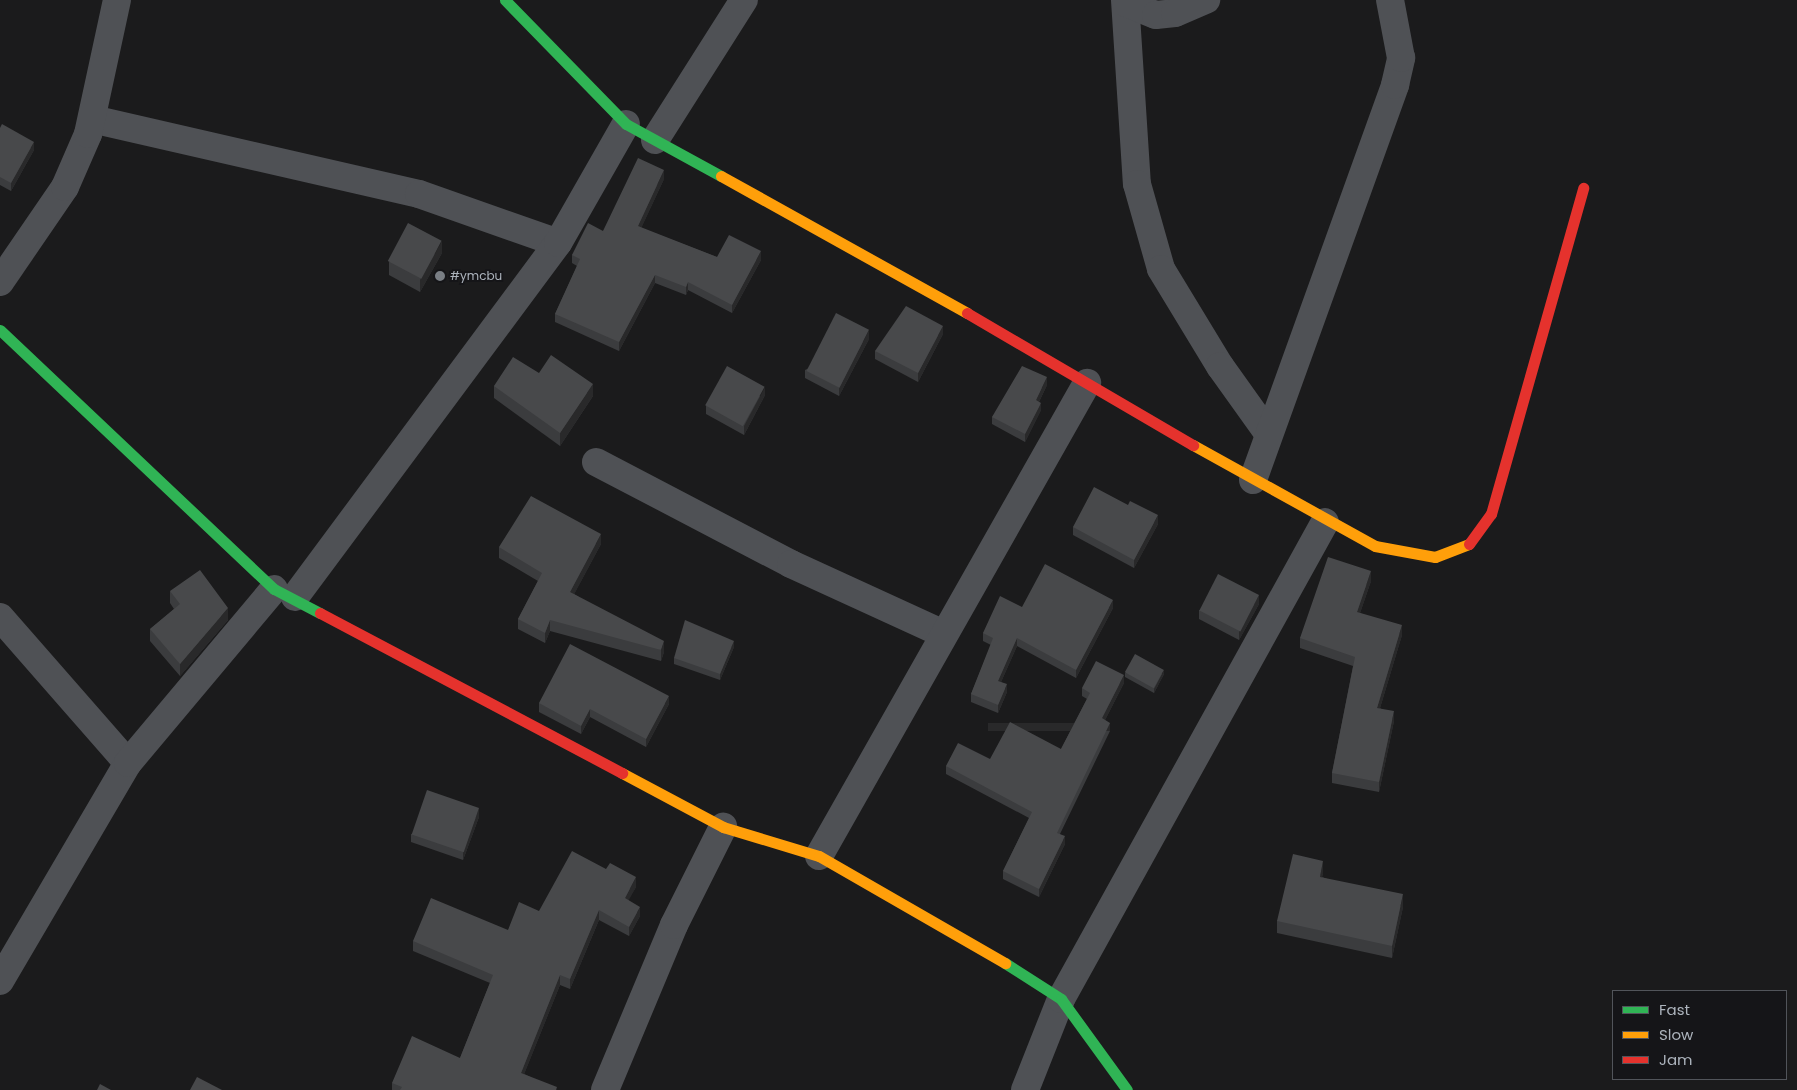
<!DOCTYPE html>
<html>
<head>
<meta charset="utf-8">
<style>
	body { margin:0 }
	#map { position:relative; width:1797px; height:1090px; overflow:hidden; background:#1b1b1c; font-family:Poppins,sans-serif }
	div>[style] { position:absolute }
	.street>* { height:28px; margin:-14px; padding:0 14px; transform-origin:14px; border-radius:14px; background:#4f5155 }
	.fast>* { height:11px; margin:-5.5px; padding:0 5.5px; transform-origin:5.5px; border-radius:5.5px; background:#30b455 }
	.slow>* { height:11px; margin:-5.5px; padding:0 5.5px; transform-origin:5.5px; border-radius:5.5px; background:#ff9f0a }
	.jam>* { height:11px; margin:-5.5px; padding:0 5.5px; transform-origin:5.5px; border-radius:5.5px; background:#e5322d }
	.wall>* { inset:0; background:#3b3c3e }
	.shaded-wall>* { inset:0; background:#29292a; transform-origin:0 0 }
	.building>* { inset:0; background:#48494b; transform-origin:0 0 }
	.dots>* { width:14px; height:14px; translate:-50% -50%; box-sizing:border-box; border:2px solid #151518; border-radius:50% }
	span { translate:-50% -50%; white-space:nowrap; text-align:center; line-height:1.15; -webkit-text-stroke:4px #151518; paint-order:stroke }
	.poi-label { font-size:12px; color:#acb3bc }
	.left { translate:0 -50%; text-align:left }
	.legend { position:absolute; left:1612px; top:990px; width:175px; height:90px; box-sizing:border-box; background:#151518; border:1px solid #51545a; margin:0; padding:6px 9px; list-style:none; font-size:15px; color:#acb3bc }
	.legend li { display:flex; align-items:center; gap:10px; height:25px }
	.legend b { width:25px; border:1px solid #51545a }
</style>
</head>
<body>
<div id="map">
	<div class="street">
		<i style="left:1125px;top:0;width:184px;rotate:86.3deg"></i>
		<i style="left:1137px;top:184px;width:88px;rotate:74.2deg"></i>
		<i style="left:1161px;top:269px;width:114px;rotate:58.7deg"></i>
		<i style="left:1220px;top:366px;width:81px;rotate:54.5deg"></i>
		<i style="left:1126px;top:3px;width:32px;rotate:22deg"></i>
		<i style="left:1156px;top:15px;width:19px;rotate:-6deg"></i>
		<i style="left:1175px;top:13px;width:34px;rotate:-23deg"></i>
		<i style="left:92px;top:119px;width:335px;rotate:12.9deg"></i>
		<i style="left:419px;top:194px;width:147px;rotate:19.4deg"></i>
		<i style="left:655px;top:140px;width:166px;rotate:-57.6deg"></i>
		<i style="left:0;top:282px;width:115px;rotate:-55.6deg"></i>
		<i style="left:65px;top:187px;width:58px;rotate:-66.5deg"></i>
		<i style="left:88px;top:134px;width:137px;rotate:-77.8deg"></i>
		<i style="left:596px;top:462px;width:220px;rotate:27.6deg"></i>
		<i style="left:791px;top:564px;width:168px;rotate:24.6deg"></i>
		<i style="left:1253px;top:480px;width:420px;rotate:-70.2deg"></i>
		<i style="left:1395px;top:85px;width:28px;rotate:-77deg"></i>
		<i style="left:1401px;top:58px;width:59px;rotate:-100.7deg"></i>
		<i style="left:295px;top:597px;width:441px;rotate:-53.4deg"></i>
		<i style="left:558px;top:243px;width:137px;rotate:-60.3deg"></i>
		<i style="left:0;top:617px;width:194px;rotate:48.8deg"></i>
		<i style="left:819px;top:856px;width:544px;rotate:-60.46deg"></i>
		<i style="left:0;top:981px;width:253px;rotate:-59.6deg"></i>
		<i style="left:128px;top:763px;width:227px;rotate:-50deg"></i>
		<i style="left:605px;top:1090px;width:179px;rotate:-67.3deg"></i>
		<i style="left:674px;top:925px;width:110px;rotate:-63.4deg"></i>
		<i style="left:1025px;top:1090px;width:98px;rotate:-68.4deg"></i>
		<i style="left:1061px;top:999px;width:545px;rotate:-61.04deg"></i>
	</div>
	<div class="fast">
		<i style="left:505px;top:0;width:173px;rotate:45.7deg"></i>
		<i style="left:626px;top:124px;width:108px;rotate:28.7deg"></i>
		<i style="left:0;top:330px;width:377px;rotate:43.4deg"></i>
		<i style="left:274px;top:589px;width:52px;rotate:27.6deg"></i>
		<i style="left:1005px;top:963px;width:67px;rotate:32.7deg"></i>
		<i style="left:1061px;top:999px;width:112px;rotate:54deg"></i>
	</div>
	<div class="slow">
		<i style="left:721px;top:176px;width:282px;rotate:29.1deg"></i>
		<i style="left:1193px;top:445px;width:208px;rotate:29deg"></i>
		<i style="left:1375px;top:546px;width:61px;rotate:10.4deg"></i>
		<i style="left:1435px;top:557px;width:36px;rotate:-21deg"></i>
		<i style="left:622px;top:773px;width:115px;rotate:28.1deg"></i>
		<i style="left:723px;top:827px;width:100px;rotate:16.8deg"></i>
		<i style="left:819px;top:856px;width:215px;rotate:29.9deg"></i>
	</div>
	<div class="jam">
		<i style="left:967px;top:313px;width:262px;rotate:30.3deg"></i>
		<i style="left:1469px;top:544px;width:37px;rotate:-54deg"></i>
		<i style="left:1491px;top:514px;width:339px;rotate:-74.2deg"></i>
		<i style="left:320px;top:613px;width:342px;rotate:27.9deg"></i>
	</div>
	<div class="wall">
		<i style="clip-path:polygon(0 128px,34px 150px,11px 191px,0 185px)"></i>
		<i style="clip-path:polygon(664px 179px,641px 228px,717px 257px,761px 260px,732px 313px,688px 290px,686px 295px,655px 283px,619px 351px,555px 322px,555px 314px,577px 266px,572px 263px,572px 255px,603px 231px)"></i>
		<i style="clip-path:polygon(442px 253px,420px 292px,389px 275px,389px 262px)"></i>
		<i style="clip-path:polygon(943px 334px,918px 382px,875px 359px,875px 351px)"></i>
		<i style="clip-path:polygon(869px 339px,839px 396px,805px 378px,805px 370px)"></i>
		<i style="clip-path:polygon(539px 373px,593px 396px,560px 446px,494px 398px,494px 386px)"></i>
		<i style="clip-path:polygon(1047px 385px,1039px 402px,1041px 410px,1025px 442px,992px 424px,992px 417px)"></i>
		<i style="clip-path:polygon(765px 395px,744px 435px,706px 414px,706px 406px)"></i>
		<i style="clip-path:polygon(1128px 505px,1158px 524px,1134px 568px,1073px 535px,1073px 527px)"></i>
		<i style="clip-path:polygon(601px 544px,574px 594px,664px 652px,661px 661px,550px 631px,545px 643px,518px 629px,518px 619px,538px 581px,499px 558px,499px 547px)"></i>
		<i style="clip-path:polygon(1371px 581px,1360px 613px,1402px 635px,1380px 708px,1394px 721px,1379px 792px,1332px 783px,1332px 773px,1353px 666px,1300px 648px,1300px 638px)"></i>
		<i style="clip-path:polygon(170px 591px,228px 620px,180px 676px,150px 641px,150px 629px,174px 609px,170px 603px)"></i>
		<i style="clip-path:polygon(1259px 604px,1239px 640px,1199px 619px,1199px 610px)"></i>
		<i style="clip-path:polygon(1022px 607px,1113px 608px,1076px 678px,1017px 646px,1001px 682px,1007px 692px,998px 713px,971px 702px,971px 694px,991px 645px,983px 641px,983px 633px)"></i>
		<i style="clip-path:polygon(734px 647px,720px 680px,674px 664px,674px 658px)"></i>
		<i style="clip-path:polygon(1125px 673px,1164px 674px,1154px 693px,1125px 677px)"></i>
		<i style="clip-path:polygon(1124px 683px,1105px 720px,1110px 731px,1060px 834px,1065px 844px,1039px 897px,1003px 879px,1003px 871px,1029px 818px,946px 774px,946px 766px,990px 759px,1061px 749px,1087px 699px,1082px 696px,1082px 688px)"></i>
		<i style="clip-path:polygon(539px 703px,669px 704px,646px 747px,590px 717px,581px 734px,539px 712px)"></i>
		<i style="clip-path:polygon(479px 817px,463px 860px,411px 842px,411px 834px)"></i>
		<i style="clip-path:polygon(1323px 873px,1322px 877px,1403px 907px,1392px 958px,1277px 933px,1277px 921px)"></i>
		<i style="clip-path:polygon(636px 887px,628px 900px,640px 916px,629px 936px,599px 920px,570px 989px,560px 985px,524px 1074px,557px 1090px,392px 1090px,392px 1083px,460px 1058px,490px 983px,413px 951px,413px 941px,508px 930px,539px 911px)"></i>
	</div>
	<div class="shaded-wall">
		<i style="clip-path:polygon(34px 142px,34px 150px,11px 191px,11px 183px)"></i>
		<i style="clip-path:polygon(664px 170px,664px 179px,638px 235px,638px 226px)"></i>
		<i style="clip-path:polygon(442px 241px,442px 253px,420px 292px,420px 280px)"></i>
		<i style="clip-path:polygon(761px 251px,761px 260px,732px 313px,732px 305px)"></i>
		<i style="clip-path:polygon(655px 275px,655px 283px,619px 351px,619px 342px)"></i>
		<i style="clip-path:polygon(688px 282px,688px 290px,686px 295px,686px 287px)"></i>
		<i style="clip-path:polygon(943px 326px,943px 334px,918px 382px,918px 373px)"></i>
		<i style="clip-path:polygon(869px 330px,869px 339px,839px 396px,839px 388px)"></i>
		<i style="clip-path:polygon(1047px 377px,1047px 385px,1036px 408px,1036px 400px)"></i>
		<i style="clip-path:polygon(593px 384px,593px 396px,560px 446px,560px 433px)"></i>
		<i style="clip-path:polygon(765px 387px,765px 395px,744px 435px,744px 426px)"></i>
		<i style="clip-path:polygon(1041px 403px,1041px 410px,1025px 442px,1025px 434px)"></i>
		<i style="clip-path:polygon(1158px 515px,1158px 524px,1134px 568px,1134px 560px)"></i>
		<i style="clip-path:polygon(601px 534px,601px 544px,570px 602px,570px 592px)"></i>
		<i style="clip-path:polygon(1371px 571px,1371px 581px,1357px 622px,1357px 612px)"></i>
		<i style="clip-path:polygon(1259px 595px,1259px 604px,1239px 640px,1239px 632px)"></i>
		<i style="clip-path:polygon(1113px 600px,1113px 608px,1076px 678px,1076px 670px)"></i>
		<i style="clip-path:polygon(228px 608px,228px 620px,180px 676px,180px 664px)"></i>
		<i style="clip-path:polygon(550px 620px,550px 631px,545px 643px,545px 633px)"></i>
		<i style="clip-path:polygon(1402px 625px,1402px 635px,1377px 718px,1377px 708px)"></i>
		<i style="clip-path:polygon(1017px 638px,1017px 646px,998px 689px,998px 681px)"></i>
		<i style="clip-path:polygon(664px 641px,664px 652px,661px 661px,661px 650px)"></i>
		<i style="clip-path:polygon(734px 641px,734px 647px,720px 680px,720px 674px)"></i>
		<i style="clip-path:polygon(1164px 670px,1164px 674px,1154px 693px,1154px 689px)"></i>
		<i style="clip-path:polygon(1124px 675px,1124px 683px,1102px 726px,1102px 718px)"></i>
		<i style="clip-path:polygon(1007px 684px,1007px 692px,998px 713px,998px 705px)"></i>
		<i style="clip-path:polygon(669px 696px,669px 704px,646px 747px,646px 739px)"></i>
		<i style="clip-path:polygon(590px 709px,590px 717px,581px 734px,581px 726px)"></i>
		<i style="clip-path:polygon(1394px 711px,1394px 721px,1379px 792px,1379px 782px)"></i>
		<i style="left:1110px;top:723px;width:8px;height:122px;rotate:90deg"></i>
		<i style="clip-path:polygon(479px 808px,479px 817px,463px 860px,463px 852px)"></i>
		<i style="clip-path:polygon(1065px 836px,1065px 844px,1039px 897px,1039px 889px)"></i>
		<i style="clip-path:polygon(1323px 861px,1323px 873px,1320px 889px,1320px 877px)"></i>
		<i style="clip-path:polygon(636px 877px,636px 887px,625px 907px,625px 898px)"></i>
		<i style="clip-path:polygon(1403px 894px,1403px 907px,1392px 958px,1392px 946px)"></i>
		<i style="clip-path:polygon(640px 907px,640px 916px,629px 936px,629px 927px)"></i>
		<i style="clip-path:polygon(599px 910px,599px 920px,570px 989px,570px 979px)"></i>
		<i style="clip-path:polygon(560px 975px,560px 985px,521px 1082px,521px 1073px)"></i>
	</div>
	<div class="building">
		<i style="clip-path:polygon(2px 124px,34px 142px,11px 183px,0 177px,0 128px)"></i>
		<i style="clip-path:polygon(638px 158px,664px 170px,638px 226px,717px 257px,729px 235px,761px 251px,732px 305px,688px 282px,686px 287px,655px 275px,619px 342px,555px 314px,580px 259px,572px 255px,588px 223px,603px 231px)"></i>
		<i style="left:408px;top:223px;width:38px;height:43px;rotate:28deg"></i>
		<i style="clip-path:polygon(906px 306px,943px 326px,918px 373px,875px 351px)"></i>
		<i style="left:836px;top:313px;width:37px;height:65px;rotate:27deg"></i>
		<i style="clip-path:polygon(551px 355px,593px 384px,560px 433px,494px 386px,513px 357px,539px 373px)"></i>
		<i style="left:727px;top:366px;width:43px;height:45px;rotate:29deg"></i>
		<i style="clip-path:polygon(1022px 366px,1047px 377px,1036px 400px,1041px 403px,1025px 434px,992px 417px)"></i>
		<i style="clip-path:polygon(1094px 487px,1128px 505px,1130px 501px,1158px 515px,1134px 560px,1073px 527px)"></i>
		<i style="clip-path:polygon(531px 496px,601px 534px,570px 592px,664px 641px,661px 650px,550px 620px,545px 633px,518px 619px,542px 573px,499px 547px)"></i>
		<i style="clip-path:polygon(1328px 557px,1371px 571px,1357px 612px,1402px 625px,1377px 708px,1394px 711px,1379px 782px,1332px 773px,1355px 657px,1300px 638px)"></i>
		<i style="clip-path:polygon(1045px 564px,1113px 600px,1076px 670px,1017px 638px,998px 681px,1007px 684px,998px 705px,971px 694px,993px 638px,983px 633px,1000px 596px,1022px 607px)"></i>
		<i style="clip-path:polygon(200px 570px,228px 608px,180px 664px,150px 629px,180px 604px,170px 591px)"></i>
		<i style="left:1218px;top:574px;width:46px;height:41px;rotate:27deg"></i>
		<i style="clip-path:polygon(685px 620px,734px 641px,720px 674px,674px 658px)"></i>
		<i style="clip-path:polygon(570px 644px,669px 696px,646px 739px,590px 709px,581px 726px,539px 703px)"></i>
		<i style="left:1135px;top:654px;width:33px;height:21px;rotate:29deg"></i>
		<i style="clip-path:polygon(1096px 661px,1124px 675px,1102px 718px,1110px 723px,1057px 833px,1065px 836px,1039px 889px,1003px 871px,1032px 812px,946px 766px,958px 743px,990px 759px,1010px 722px,1061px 749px,1090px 693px,1082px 688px)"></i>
		<i style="left:427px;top:790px;width:55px;height:47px;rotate:19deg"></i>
		<i style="clip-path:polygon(572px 851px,606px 869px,610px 863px,636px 877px,625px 898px,640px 907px,629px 927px,599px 910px,570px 979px,560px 975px,521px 1073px,557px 1087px,556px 1090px,400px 1090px,402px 1087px,392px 1083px,412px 1036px,460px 1058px,493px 975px,413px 941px,431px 898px,508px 930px,519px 902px,539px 911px)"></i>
		<i style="clip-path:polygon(1293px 854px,1323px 861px,1320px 877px,1403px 894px,1392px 946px,1277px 921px)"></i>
		<i style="clip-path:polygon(197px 1077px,222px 1090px,190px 1090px)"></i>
		<i style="clip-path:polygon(100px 1084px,111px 1090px,97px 1090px)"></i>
	</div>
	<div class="dots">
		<i style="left:440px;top:276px;background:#797e84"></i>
	</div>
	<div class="poi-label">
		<span class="left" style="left:450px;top:276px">#ymcbu</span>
	</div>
	<ul class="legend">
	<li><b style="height:6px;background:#30b455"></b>Fast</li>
	<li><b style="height:6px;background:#ff9f0a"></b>Slow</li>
	<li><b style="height:6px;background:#e5322d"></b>Jam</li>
	</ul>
</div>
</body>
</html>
